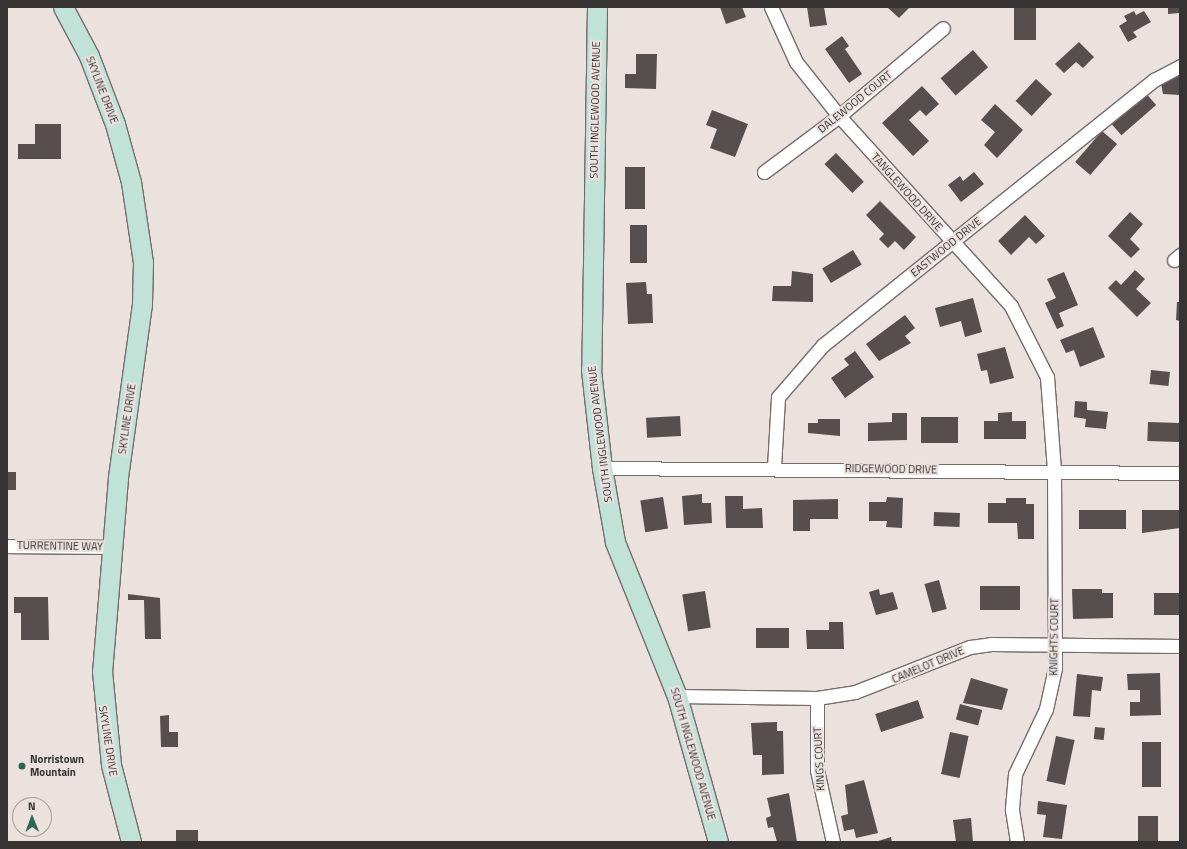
<!DOCTYPE html>
<html>
<head>
<meta charset="utf-8">
<style>
	body { margin:0 }
	#map { position:relative; width:1187px; height:849px; overflow:hidden; background:#ebe2e0; font-family:"Titillium Web",sans-serif }
	div>[style] { position:absolute }
	.building>* { inset:0; background:#564f4d; transform-origin:0 0 }
	.roads { filter:drop-shadow(1px 0 #746d6b) drop-shadow(-1px 0 #746d6b) drop-shadow(0 1px #746d6b) drop-shadow(0 -1px #746d6b) }
	.street>* { height:13px; margin:-6.5px; padding:0 6.5px; transform-origin:6.5px; border-radius:6.5px; background:#fff }
	.secondary>* { height:19px; margin:-9.5px; padding:0 9.5px; transform-origin:9.5px; border-radius:9.5px; background:#c1e2d7 }
	.dots>* { width:11px; height:11px; translate:-50% -50%; box-sizing:border-box; border:2px solid #ebe2e0; border-radius:50% }
	span { translate:-50% -50%; white-space:nowrap; text-align:center; line-height:1.15; -webkit-text-stroke:4px #ebe2e0; paint-order:stroke }
	.street-label { font-size:11px; color:#363332 }
	.poi-label { font-size:11px; color:#363332; font-weight:700 }
	.left { translate:0 -50%; text-align:left }
	.frame { position:absolute; inset:0; border:8px solid #363332; pointer-events:none }
	.north { position:absolute; left:12px; top:797px; width:40px; height:40px; box-sizing:border-box; background:#ebe2e0; border:1px solid #a39c9a; border-radius:50%; rotate:359deg; font-size:11px; font-weight:700; line-height:16px; text-align:center; color:#363332 }
	.north::after { content:''; display:block; margin:auto; width:14px; height:18px; background:#2b6751; clip-path:polygon(50% 0,100% 100%,50% 72%,0 100%) }
</style>
</head>
<body>
<div id="map">
	<div class="building">
		<i style="clip-path:polygon(720px 7px,742px 7px,746px 17px,726px 24px)"></i>
		<i style="clip-path:polygon(807px 7px,824px 7px,827px 25px,810px 27px)"></i>
		<i style="clip-path:polygon(887px 7px,910px 7px,899px 18px)"></i>
		<i style="left:1014px;top:7px;width:22px;height:33px"></i>
		<i style="clip-path:polygon(1168px 7px,1180px 7px,1180px 13px,1168px 14px)"></i>
		<i style="clip-path:polygon(1134px 11px,1136px 15px,1144px 11px,1151px 22px,1133px 32px,1137px 37px,1128px 42px,1119px 26px,1127px 21px,1124px 16px)"></i>
		<i style="clip-path:polygon(842px 36px,849px 46px,845px 49px,862px 74px,849px 83px,825px 49px)"></i>
		<i style="clip-path:polygon(1079px 42px,1094px 57px,1083px 68px,1076px 62px,1064px 73px,1055px 64px)"></i>
		<i style="left:973px;top:50px;width:23px;height:43px;rotate:49deg"></i>
		<i style="clip-path:polygon(636px 54px,657px 54px,656px 89px,625px 88px,625px 74px,636px 74px)"></i>
		<i style="clip-path:polygon(1180px 74px,1180px 95px,1163px 94px,1160px 78px)"></i>
		<i style="left:1036px;top:79px;width:22px;height:30px;rotate:43deg"></i>
		<i style="clip-path:polygon(922px 86px,939px 104px,926px 116px,920px 110px,909px 120px,929px 141px,913px 156px,882px 123px)"></i>
		<i style="left:1143px;top:90px;width:20px;height:46px;rotate:49deg"></i>
		<i style="clip-path:polygon(995px 104px,1023px 130px,997px 158px,984px 145px,995px 132px,981px 120px)"></i>
		<i style="clip-path:polygon(712px 110px,748px 124px,735px 157px,710px 148px,717px 129px,706px 125px)"></i>
		<i style="clip-path:polygon(35px 124px,61px 124px,61px 159px,18px 159px,18px 144px,35px 144px)"></i>
		<i style="left:1102px;top:131px;width:20px;height:41px;rotate:41deg"></i>
		<i style="left:836px;top:153px;width:40px;height:16px;rotate:46deg"></i>
		<i style="left:625px;top:167px;width:20px;height:42px"></i>
		<i style="clip-path:polygon(974px 172px,984px 184px,961px 202px,948px 185px,960px 176px,963px 181px)"></i>
		<i style="clip-path:polygon(880px 201px,916px 237px,904px 250px,895px 241px,888px 248px,879px 239px,884px 234px,866px 215px)"></i>
		<i style="clip-path:polygon(1130px 212px,1143px 224px,1130px 239px,1140px 249px,1131px 258px,1108px 236px)"></i>
		<i style="clip-path:polygon(1025px 215px,1045px 236px,1036px 244px,1029px 237px,1011px 255px,998px 241px)"></i>
		<i style="left:630px;top:225px;width:17px;height:38px"></i>
		<i style="left:853px;top:250px;width:17px;height:36px;rotate:59deg"></i>
		<i style="clip-path:polygon(1135px 270px,1145px 279px,1136px 289px,1151px 303px,1137px 317px,1108px 288px,1116px 280px,1121px 285px)"></i>
		<i style="clip-path:polygon(792px 271px,813px 274px,813px 302px,772px 301px,773px 286px,791px 286px)"></i>
		<i style="clip-path:polygon(1064px 272px,1078px 305px,1059px 313px,1064px 326px,1057px 329px,1045px 303px,1056px 298px,1047px 279px)"></i>
		<i style="clip-path:polygon(646px 282px,647px 294px,652px 294px,653px 323px,628px 324px,626px 283px)"></i>
		<i style="clip-path:polygon(973px 298px,982px 332px,965px 337px,961px 321px,940px 327px,935px 308px)"></i>
		<i style="clip-path:polygon(1177px 302px,1180px 302px,1180px 321px,1176px 320px)"></i>
		<i style="clip-path:polygon(905px 315px,915px 328px,905px 336px,911px 343px,879px 361px,866px 344px)"></i>
		<i style="clip-path:polygon(1093px 327px,1105px 357px,1080px 367px,1074px 350px,1066px 353px,1060px 340px)"></i>
		<i style="clip-path:polygon(1005px 347px,1014px 378px,990px 384px,987px 370px,981px 371px,977px 354px)"></i>
		<i style="clip-path:polygon(855px 351px,874px 377px,845px 398px,831px 378px,849px 365px,844px 359px)"></i>
		<i style="left:1151px;top:370px;width:19px;height:14px;rotate:6deg"></i>
		<i style="clip-path:polygon(1075px 401px,1087px 402px,1087px 410px,1108px 412px,1106px 429px,1085px 427px,1086px 419px,1074px 417px)"></i>
		<i style="clip-path:polygon(1012px 412px,1012px 421px,1026px 421px,1026px 439px,984px 439px,984px 421px,998px 421px,998px 413px)"></i>
		<i style="clip-path:polygon(892px 413px,907px 413px,907px 440px,868px 441px,868px 423px,892px 422px)"></i>
		<i style="left:680px;top:416px;width:20px;height:34px;rotate:87deg"></i>
		<i style="left:921px;top:417px;width:37px;height:26px"></i>
		<i style="clip-path:polygon(818px 419px,840px 419px,840px 436px,808px 433px,808px 423px,818px 423px)"></i>
		<i style="left:1148px;top:422px;width:32px;height:19px;rotate:2deg"></i>
		<i style="left:7px;top:472px;width:9px;height:18px"></i>
		<i style="clip-path:polygon(702px 494px,702px 503px,711px 503px,712px 523px,684px 525px,682px 496px)"></i>
		<i style="clip-path:polygon(725px 496px,743px 496px,743px 509px,762px 508px,763px 528px,726px 528px)"></i>
		<i style="left:663px;top:497px;width:32px;height:23px;rotate:81deg"></i>
		<i style="clip-path:polygon(887px 497px,903px 498px,902px 528px,886px 527px,887px 521px,869px 521px,869px 502px,886px 502px)"></i>
		<i style="clip-path:polygon(1006px 498px,1026px 498px,1026px 504px,1034px 504px,1034px 539px,1018px 539px,1017px 523px,988px 523px,988px 503px,1006px 503px)"></i>
		<i style="clip-path:polygon(838px 499px,838px 519px,810px 519px,810px 531px,793px 531px,793px 500px)"></i>
		<i style="left:1079px;top:510px;width:47px;height:19px"></i>
		<i style="clip-path:polygon(1142px 510px,1180px 510px,1180px 528px,1142px 533px)"></i>
		<i style="left:934px;top:512px;width:26px;height:14px;rotate:2deg"></i>
		<i style="left:939px;top:580px;width:30px;height:15px;rotate:75deg"></i>
		<i style="left:1020px;top:586px;width:24px;height:40px;rotate:90deg"></i>
		<i style="clip-path:polygon(879px 589px,880px 595px,893px 592px,898px 609px,876px 615px,869px 592px)"></i>
		<i style="clip-path:polygon(1072px 589px,1102px 589px,1102px 593px,1113px 593px,1113px 618px,1073px 619px)"></i>
		<i style="left:705px;top:591px;width:37px;height:23px;rotate:81deg"></i>
		<i style="left:1180px;top:593px;width:22px;height:26px;rotate:90deg"></i>
		<i style="clip-path:polygon(128px 594px,160px 598px,161px 639px,145px 639px,144px 600px,128px 600px)"></i>
		<i style="clip-path:polygon(14px 597px,48px 597px,49px 640px,21px 640px,21px 613px,14px 613px)"></i>
		<i style="clip-path:polygon(829px 622px,843px 622px,844px 649px,807px 649px,806px 630px,829px 630px)"></i>
		<i style="left:756px;top:628px;width:33px;height:20px"></i>
		<i style="clip-path:polygon(1160px 673px,1161px 715px,1130px 716px,1130px 702px,1140px 702px,1140px 690px,1128px 690px,1127px 674px)"></i>
		<i style="clip-path:polygon(1077px 674px,1103px 677px,1101px 691px,1092px 690px,1090px 717px,1073px 716px)"></i>
		<i style="clip-path:polygon(971px 678px,1008px 689px,1002px 710px,963px 703px)"></i>
		<i style="left:918px;top:700px;width:19px;height:45px;rotate:72deg"></i>
		<i style="left:960px;top:704px;width:23px;height:16px;rotate:15deg"></i>
		<i style="clip-path:polygon(169px 715px,169px 732px,178px 732px,178px 747px,161px 747px,160px 716px)"></i>
		<i style="clip-path:polygon(777px 722px,777px 731px,783px 731px,784px 774px,762px 775px,762px 755px,753px 755px,751px 723px)"></i>
		<i style="left:1095px;top:727px;width:10px;height:12px;rotate:6deg"></i>
		<i style="left:950px;top:732px;width:19px;height:43px;rotate:12deg"></i>
		<i style="left:1056px;top:736px;width:19px;height:46px;rotate:12deg"></i>
		<i style="left:1142px;top:742px;width:19px;height:45px"></i>
		<i style="clip-path:polygon(864px 780px,878px 833px,856px 838px,854px 829px,844px 831px,841px 816px,848px 814px,845px 785px)"></i>
		<i style="clip-path:polygon(789px 793px,797px 842px,777px 842px,773px 827px,768px 828px,766px 818px,771px 816px,767px 798px)"></i>
		<i style="clip-path:polygon(1038px 801px,1067px 805px,1062px 839px,1043px 837px,1046px 815px,1037px 814px)"></i>
		<i style="left:1138px;top:816px;width:20px;height:26px"></i>
		<i style="clip-path:polygon(971px 818px,973px 842px,956px 842px,953px 820px)"></i>
		<i style="left:198px;top:830px;width:12px;height:22px;rotate:90deg"></i>
		<i style="clip-path:polygon(891px 837px,892px 842px,875px 842px)"></i>
	</div>
	<div class="roads">
		<div class="street">
			<i style="left:771px;top:7px;width:60px;rotate:65.6deg"></i>
			<i style="left:796px;top:62px;width:69px;rotate:51.5deg"></i>
			<i style="left:839px;top:116px;width:256px;rotate:47.8deg"></i>
			<i style="left:1011px;top:306px;width:80px;rotate:63.1deg"></i>
			<i style="left:1047px;top:377px;width:94px;rotate:85.7deg"></i>
			<i style="left:1054px;top:471px;width:197px;rotate:89.7deg"></i>
			<i style="left:1055px;top:668px;width:42px;rotate:102.4deg"></i>
			<i style="left:1046px;top:709px;width:72px;rotate:115.5deg"></i>
			<i style="left:1015px;top:774px;width:36px;rotate:95deg"></i>
			<i style="left:1012px;top:810px;width:32px;rotate:81deg"></i>
			<i style="left:764px;top:172px;width:94px;rotate:-36.7deg"></i>
			<i style="left:839px;top:116px;width:136px;rotate:-40.2deg"></i>
			<i style="left:1174px;top:260px;width:8px;rotate:-40deg"></i>
			<i style="left:774px;top:467px;width:70px;rotate:-86.7deg"></i>
			<i style="left:778px;top:397px;width:69px;rotate:-49.1deg"></i>
			<i style="left:823px;top:345px;width:424px;rotate:-38.7deg"></i>
			<i style="left:1154px;top:80px;width:30px;rotate:-28deg"></i>
			<i style="left:602px;top:468px;width:578px;rotate:0.5deg"></i>
			<i style="left:7px;top:546px;width:105px;rotate:0.5deg"></i>
			<i style="left:677px;top:696px;width:140px;rotate:0.8deg"></i>
			<i style="left:817px;top:698px;width:38px;rotate:-9deg"></i>
			<i style="left:855px;top:692px;width:123px;rotate:-21.4deg"></i>
			<i style="left:970px;top:647px;width:21px;rotate:-8deg"></i>
			<i style="left:991px;top:644px;width:189px;rotate:0.6deg"></i>
			<i style="left:817px;top:698px;width:72px;rotate:90deg"></i>
			<i style="left:817px;top:770px;width:74px;rotate:77.5deg"></i>
		</div>
		<div class="secondary">
			<i style="left:63px;top:7px;width:55px;rotate:62deg"></i>
			<i style="left:89px;top:56px;width:73px;rotate:69.1deg"></i>
			<i style="left:115px;top:124px;width:60px;rotate:74.6deg"></i>
			<i style="left:131px;top:182px;width:81px;rotate:81.5deg"></i>
			<i style="left:143px;top:262px;width:42px;rotate:91.4deg"></i>
			<i style="left:142px;top:304px;width:176px;rotate:97.9deg"></i>
			<i style="left:118px;top:478px;width:194px;rotate:94.7deg"></i>
			<i style="left:102px;top:671px;width:94px;rotate:84.5deg"></i>
			<i style="left:111px;top:765px;width:80px;rotate:75.4deg"></i>
			<i style="left:597px;top:7px;width:363px;rotate:90.9deg"></i>
			<i style="left:591px;top:370px;width:99px;rotate:83.6deg"></i>
			<i style="left:602px;top:468px;width:75px;rotate:80deg"></i>
			<i style="left:615px;top:542px;width:166px;rotate:68.1deg"></i>
			<i style="left:677px;top:696px;width:152px;rotate:74.3deg"></i>
		</div>
	</div>
	<div class="dots">
		<i style="left:22px;top:766px;background:#2b6751"></i>
	</div>
	<div class="street-label">
		<span style="left:102px;top:90px;rotate:69deg">SKYLINE DRIVE</span>
		<span style="left:855px;top:102px;rotate:-39deg">DALEWOOD COURT</span>
		<span style="left:595px;top:110px;rotate:-89deg">SOUTH INGLEWOOD AVENUE</span>
		<span style="left:907px;top:192px;rotate:48deg">TANGLEWOOD DRIVE</span>
		<span style="left:946px;top:247px;rotate:-39deg">EASTWOOD DRIVE</span>
		<span style="left:127px;top:419px;rotate:-82deg">SKYLINE DRIVE</span>
		<span style="left:600px;top:434px;rotate:-97deg">SOUTH INGLEWOOD AVENUE</span>
		<span style="left:891px;top:469px;rotate:1deg">RIDGEWOOD DRIVE</span>
		<span style="left:60px;top:546px;rotate:1deg">TURRENTINE WAY</span>
		<span style="left:1054px;top:637px;rotate:-89deg">KNIGHTS COURT</span>
		<span style="left:928px;top:665px;rotate:-23deg">CAMELOT DRIVE</span>
		<span style="left:108px;top:741px;rotate:81deg">SKYLINE DRIVE</span>
		<span style="left:693px;top:754px;rotate:74deg">SOUTH INGLEWOOD AVENUE</span>
		<span style="left:819px;top:759px;rotate:-93deg">KINGS COURT</span>
	</div>
	<div class="poi-label">
		<span class="left" style="left:30px;top:766px">Norristown<br>Mountain</span>
	</div>
	<div class="frame"></div>
	<div class="north">N</div>
</div>
</body>
</html>
